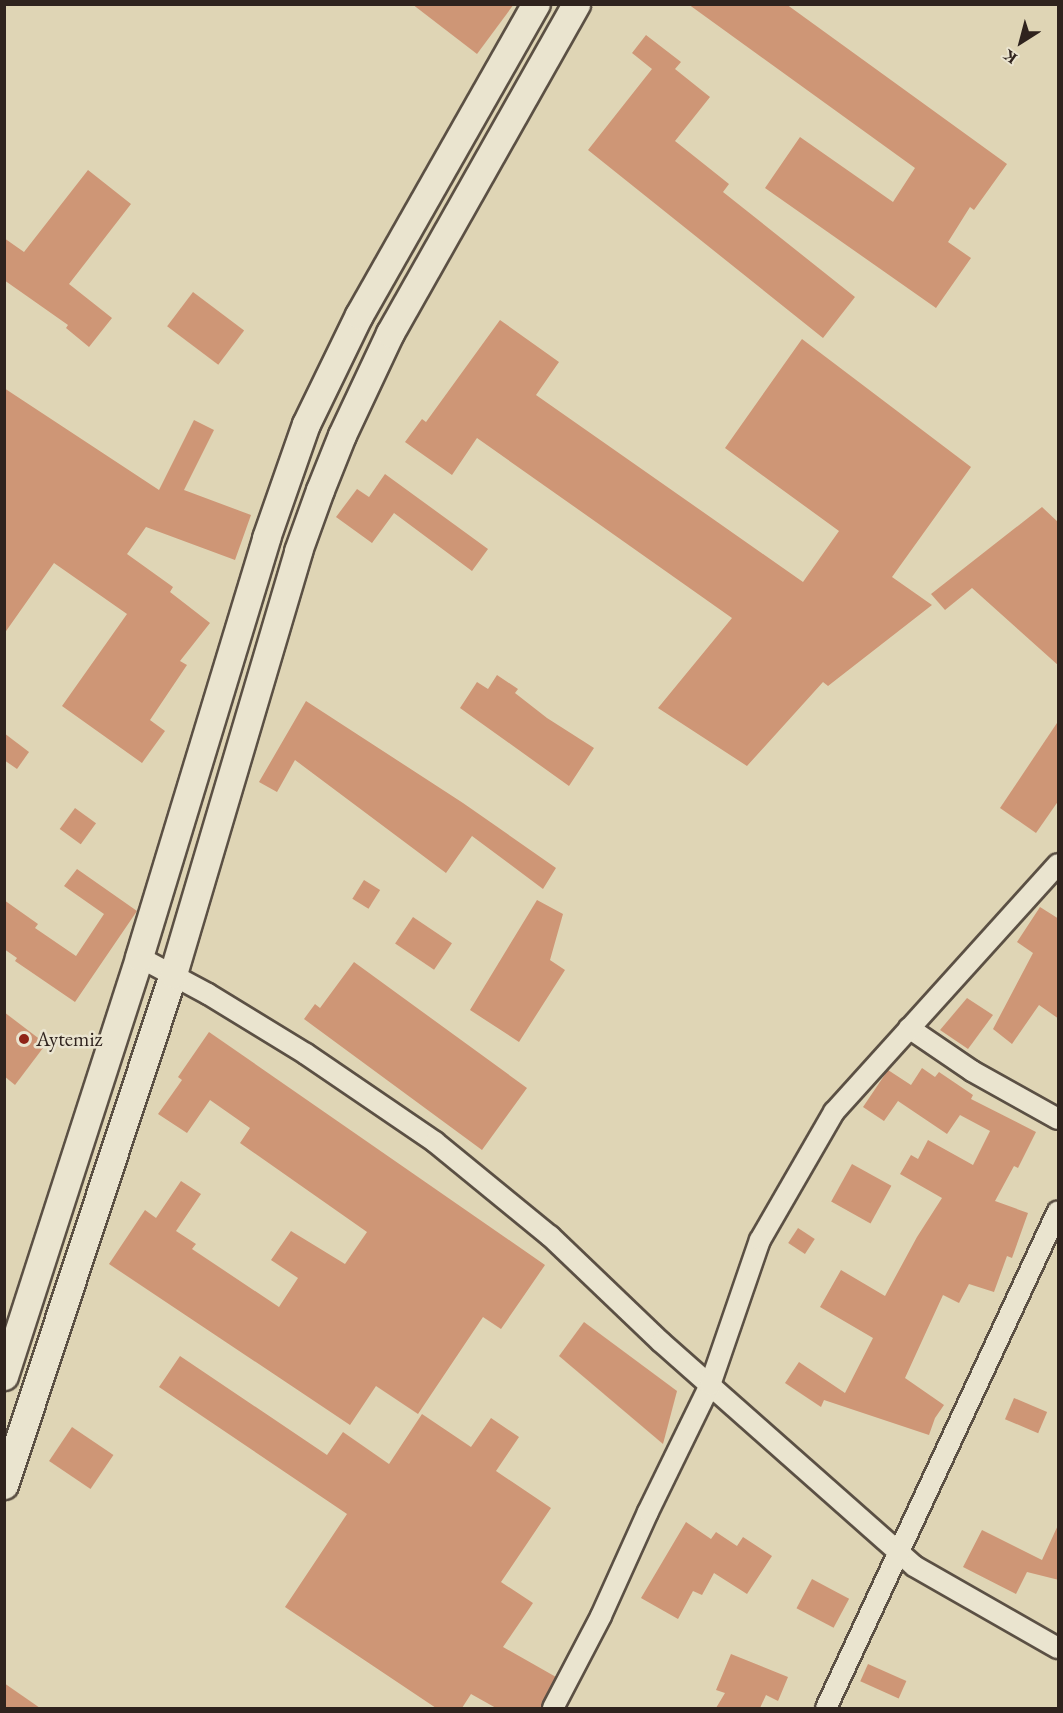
<!DOCTYPE html>
<html>
<head>
<meta charset="utf-8">
<style>
	body { margin:0 }
	#map { position:relative; width:1063px; height:1713px; overflow:hidden; background:#dfd5b5; font-family:"EB Garamond",serif }
	div>[style] { position:absolute }
	.building>* { inset:0; background:#ce9676; transform-origin:0 0 }
	.roads { filter:drop-shadow(2px 0 #5b5044) drop-shadow(-2px 0 #5b5044) drop-shadow(0 2px #5b5044) drop-shadow(0 -2px #5b5044) }
	.minor>* { height:20px; margin:-10px; padding:0 10px; transform-origin:10px; border-radius:10px; background:#eae4cf }
	.secondary>* { height:27px; margin:-13.5px; padding:0 13.5px; transform-origin:13.5px; border-radius:13.5px; background:#eae4cf }
	.dots>* { width:16px; height:16px; translate:-50% -50%; box-sizing:border-box; border:3px solid #eae4cf; border-radius:50% }
	span { translate:-50% -50%; white-space:nowrap; text-align:center; line-height:1.15; -webkit-text-stroke:5px #eae4cf; paint-order:stroke }
	.poi-label { font-size:21px; color:#2f231e }
	.left { translate:0 -50%; text-align:left }
	.frame { position:absolute; inset:0; border:6px solid #2f231e; pointer-events:none }
	.north { position:absolute; left:991px; top:12px; width:60px; height:60px; -webkit-text-stroke:4px #eae4cf; paint-order:stroke; rotate:216deg; font-size:16px; font-weight:700; line-height:24px; text-align:center; color:#2f231e }
	.north::after { content:''; display:block; margin:auto; width:21px; height:27px; background:#2f231e; clip-path:polygon(50% 0,100% 100%,50% 72%,0 100%) }
</style>
</head>
<body>
<div id="map">
	<div class="building">
		<i style="clip-path:polygon(412px 4px,514px 4px,477px 54px)"></i>
		<i style="clip-path:polygon(688px 4px,786px 4px,1007px 164px,974px 210px,970px 207px,948px 242px,971px 258px,936px 308px,765px 188px,800px 137px,893px 202px,915px 168px)"></i>
		<i style="clip-path:polygon(646px 35px,681px 62px,675px 69px,710px 97px,675px 141px,729px 184px,723px 192px,855px 297px,823px 338px,588px 150px,652px 69px,632px 53px)"></i>
		<i style="clip-path:polygon(88px 170px,131px 204px,69px 284px,112px 318px,89px 347px,66px 328px,68px 325px,4px 280px,4px 238px,24px 252px)"></i>
		<i style="left:193px;top:292px;width:64px;height:43px;rotate:37deg"></i>
		<i style="clip-path:polygon(500px 320px,559px 362px,536px 395px,803px 582px,839px 531px,725px 448px,802px 339px,971px 467px,892px 577px,932px 605px,828px 686px,823px 682px,747px 766px,658px 708px,732px 618px,477px 438px,452px 475px,405px 442px,422px 419px,426px 422px)"></i>
		<i style="clip-path:polygon(4px 388px,159px 490px,194px 420px,214px 430px,184px 490px,251px 515px,235px 560px,146px 527px,127px 554px,173px 587px,170px 592px,210px 623px,180px 661px,187px 665px,150px 720px,165px 731px,142px 763px,62px 706px,127px 614px,54px 563px,4px 634px)"></i>
		<i style="clip-path:polygon(385px 474px,488px 549px,472px 571px,394px 513px,372px 543px,336px 517px,357px 489px,369px 497px)"></i>
		<i style="clip-path:polygon(1042px 507px,1059px 523px,1059px 666px,972px 588px,945px 610px,931px 594px)"></i>
		<i style="clip-path:polygon(497px 675px,518px 689px,515px 693px,547px 718px,594px 748px,569px 786px,460px 708px,477px 682px,488px 689px)"></i>
		<i style="clip-path:polygon(306px 701px,463px 803px,556px 868px,543px 889px,472px 836px,446px 873px,295px 760px,277px 792px,259px 782px)"></i>
		<i style="clip-path:polygon(1059px 720px,1059px 800px,1036px 833px,1000px 808px)"></i>
		<i style="clip-path:polygon(4px 733px,29px 752px,17px 769px,4px 760px)"></i>
		<i style="left:75px;top:808px;width:26px;height:26px;rotate:36deg"></i>
		<i style="clip-path:polygon(77px 869px,137px 911px,75px 1002px,15px 961px,17px 958px,4px 949px,4px 900px,38px 924px,35px 928px,76px 956px,104px 914px,64px 886px)"></i>
		<i style="left:364px;top:880px;width:19px;height:22px;rotate:32deg"></i>
		<i style="clip-path:polygon(537px 900px,563px 914px,550px 960px,565px 970px,519px 1042px,470px 1010px)"></i>
		<i style="clip-path:polygon(1040px 907px,1059px 919px,1059px 1019px,1039px 1005px,1012px 1044px,993px 1029px,1033px 953px,1017px 942px)"></i>
		<i style="left:413px;top:917px;width:47px;height:32px;rotate:34deg"></i>
		<i style="clip-path:polygon(354px 962px,527px 1088px,482px 1150px,304px 1019px,315px 1004px,320px 1008px)"></i>
		<i style="clip-path:polygon(967px 998px,993px 1015px,968px 1049px,940px 1030px)"></i>
		<i style="clip-path:polygon(4px 1012px,46px 1044px,15px 1085px,4px 1076px)"></i>
		<i style="clip-path:polygon(209px 1032px,545px 1265px,501px 1329px,483px 1317px,418px 1414px,376px 1386px,350px 1425px,109px 1264px,145px 1210px,156px 1218px,181px 1181px,201px 1194px,176px 1231px,196px 1244px,192px 1249px,279px 1307px,298px 1278px,271px 1260px,291px 1231px,345px 1264px,367px 1232px,240px 1143px,250px 1128px,210px 1100px,187px 1133px,158px 1114px,182px 1080px,178px 1077px)"></i>
		<i style="clip-path:polygon(922px 1068px,935px 1077px,939px 1072px,973px 1095px,971px 1099px,1036px 1132px,1018px 1168px,1014px 1166px,995px 1201px,1028px 1213px,1012px 1258px,1007px 1256px,994px 1292px,969px 1284px,959px 1303px,943px 1295px,905px 1378px,944px 1405px,935px 1418px,929px 1435px,824px 1400px,821px 1407px,785px 1383px,799px 1362px,845px 1393px,873px 1338px,820px 1307px,841px 1270px,885px 1296px,917px 1237px,942px 1198px,900px 1174px,911px 1155px,918px 1159px,928px 1140px,973px 1165px,990px 1131px,960px 1115px,947px 1134px,898px 1101px,884px 1121px,863px 1107px,888px 1070px,911px 1085px)"></i>
		<i style="left:852px;top:1164px;width:45px;height:43px;rotate:29deg"></i>
		<i style="left:798px;top:1228px;width:20px;height:18px;rotate:33deg"></i>
		<i style="clip-path:polygon(584px 1322px,677px 1391px,663px 1444px,559px 1356px)"></i>
		<i style="clip-path:polygon(180px 1356px,327px 1455px,343px 1432px,389px 1464px,422px 1414px,471px 1447px,491px 1418px,519px 1437px,496px 1471px,551px 1508px,501px 1582px,533px 1603px,503px 1647px,556px 1677px,541px 1708px,496px 1708px,471px 1694px,462px 1708px,436px 1708px,285px 1607px,347px 1514px,159px 1387px)"></i>
		<i style="left:1014px;top:1398px;width:36px;height:23px;rotate:23deg"></i>
		<i style="left:72px;top:1427px;width:50px;height:41px;rotate:34deg"></i>
		<i style="clip-path:polygon(686px 1522px,711px 1539px,716px 1532px,737px 1546px,743px 1537px,772px 1556px,747px 1594px,714px 1573px,702px 1595px,693px 1591px,678px 1619px,641px 1598px)"></i>
		<i style="clip-path:polygon(1059px 1523px,1059px 1580px,1027px 1572px,1016px 1594px,963px 1567px,982px 1530px,1042px 1560px)"></i>
		<i style="left:812px;top:1579px;width:42px;height:33px;rotate:28deg"></i>
		<i style="clip-path:polygon(731px 1654px,788px 1677px,778px 1701px,766px 1695px,760px 1708px,716px 1708px,725px 1693px,716px 1690px)"></i>
		<i style="left:868px;top:1664px;width:42px;height:19px;rotate:24deg"></i>
		<i style="clip-path:polygon(4px 1683px,40px 1708px,4px 1708px)"></i>
	</div>
	<div class="roads">
		<div class="minor">
			<i style="left:139px;top:957px;width:78px;rotate:28.2deg"></i>
			<i style="left:208px;top:994px;width:115px;rotate:31.5deg"></i>
			<i style="left:306px;top:1054px;width:156px;rotate:34.3deg"></i>
			<i style="left:435px;top:1142px;width:149px;rotate:39.3deg"></i>
			<i style="left:550px;top:1236px;width:153px;rotate:43.7deg"></i>
			<i style="left:661px;top:1342px;width:338px;rotate:41.5deg"></i>
			<i style="left:914px;top:1566px;width:166px;rotate:29.7deg"></i>
			<i style="left:909px;top:1028px;width:76px;rotate:34.3deg"></i>
			<i style="left:972px;top:1071px;width:98px;rotate:29.2deg"></i>
			<i style="left:553px;top:1708px;width:104px;rotate:-62.4deg"></i>
			<i style="left:601px;top:1616px;width:114px;rotate:-65.7deg"></i>
			<i style="left:648px;top:1512px;width:141px;rotate:-64deg"></i>
			<i style="left:710px;top:1385px;width:153px;rotate:-71deg"></i>
			<i style="left:760px;top:1240px;width:148px;rotate:-60deg"></i>
			<i style="left:834px;top:1112px;width:334px;rotate:-47.9deg"></i>
			<i style="left:826px;top:1708px;width:548px;rotate:-64.98deg"></i>
		</div>
		<div class="secondary">
			<i style="left:4px;top:1376px;width:440px;rotate:-72.1deg"></i>
			<i style="left:139px;top:957px;width:438px;rotate:-73.1deg"></i>
			<i style="left:266px;top:538px;width:121px;rotate:-70.7deg"></i>
			<i style="left:306px;top:424px;width:121px;rotate:-64.1deg"></i>
			<i style="left:359px;top:315px;width:358px;rotate:-60.4deg"></i>
			<i style="left:4px;top:1485px;width:538px;rotate:-71.7deg"></i>
			<i style="left:173px;top:974px;width:441px;rotate:-73.5deg"></i>
			<i style="left:298px;top:551px;width:65px;rotate:-70.2deg"></i>
			<i style="left:320px;top:490px;width:59px;rotate:-68.2deg"></i>
			<i style="left:342px;top:435px;width:113px;rotate:-64.8deg"></i>
			<i style="left:390px;top:333px;width:378px;rotate:-60.5deg"></i>
		</div>
	</div>
	<div class="dots">
		<i style="left:24px;top:1039px;background:#8f2418"></i>
	</div>
	<div class="poi-label">
		<span class="left" style="left:36px;top:1039px">Aytemiz</span>
	</div>
	<div class="frame"></div>
	<div class="north">K</div>
</div>
</body>
</html>
